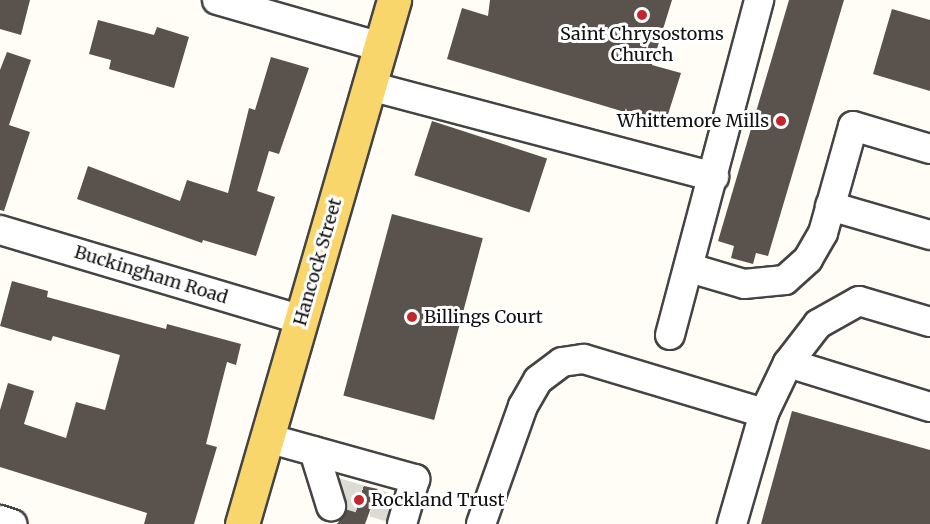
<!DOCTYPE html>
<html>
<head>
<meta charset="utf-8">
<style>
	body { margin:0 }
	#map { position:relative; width:930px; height:524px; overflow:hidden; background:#fffdf5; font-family:Merriweather,serif }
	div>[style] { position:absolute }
	.building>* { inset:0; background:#5a524d; transform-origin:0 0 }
	.minor-tunnel>* { height:28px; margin-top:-14px; transform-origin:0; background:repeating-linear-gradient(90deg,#dbdad3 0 28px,transparent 0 42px) }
	.roads { filter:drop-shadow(2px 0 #444) drop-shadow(-2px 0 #444) drop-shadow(0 2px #444) drop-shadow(0 -2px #444) }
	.minor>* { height:28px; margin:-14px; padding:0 14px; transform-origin:14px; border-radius:14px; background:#fff }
	.major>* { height:33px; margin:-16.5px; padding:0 16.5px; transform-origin:16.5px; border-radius:16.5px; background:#f9d66b }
	.dots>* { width:16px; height:16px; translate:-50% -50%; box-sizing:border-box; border:3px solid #fff; border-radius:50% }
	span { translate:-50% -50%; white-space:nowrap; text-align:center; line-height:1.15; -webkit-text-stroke:6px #fff; paint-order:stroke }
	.poi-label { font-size:18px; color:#111 }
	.right { translate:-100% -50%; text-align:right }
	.left { translate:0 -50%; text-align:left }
	.street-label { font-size:18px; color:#111 }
</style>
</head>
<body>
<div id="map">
	<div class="building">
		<i style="clip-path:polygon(0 0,30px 0,21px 35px,0 29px)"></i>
		<i style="clip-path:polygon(490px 0,672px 0,652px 65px,681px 73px,665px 124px,447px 59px,462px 8px,488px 16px)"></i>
		<i style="clip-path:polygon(789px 0,844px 0,768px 256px,756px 253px,753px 264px,731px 258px,734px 246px,718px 241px)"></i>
		<i style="clip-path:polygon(892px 9px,930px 20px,930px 91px,873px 74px)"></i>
		<i style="clip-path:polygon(98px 20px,154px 35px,157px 27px,189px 37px,174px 88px,109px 69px,111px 60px,89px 54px)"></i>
		<i style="clip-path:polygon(7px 52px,31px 60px,9px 125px,30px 132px,4px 211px,0 210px,0 70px)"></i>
		<i style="clip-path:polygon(271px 57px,309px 68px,279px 154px,269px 151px,257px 191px,275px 197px,256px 256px,203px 240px,202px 243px,77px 199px,88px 166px,180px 201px,187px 180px,228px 193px,249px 108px,255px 110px)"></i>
		<i style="left:432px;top:121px;width:121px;height:57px;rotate:18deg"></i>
		<i style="left:392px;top:214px;width:94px;height:188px;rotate:15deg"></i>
		<i style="clip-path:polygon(12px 281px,48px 291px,47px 297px,166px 329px,167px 324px,241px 344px,236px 365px,227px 362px,206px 444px,217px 447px,194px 524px,144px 524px,147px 513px,0 467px,0 410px,8px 383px,34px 391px,24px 424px,66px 438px,76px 402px,105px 410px,120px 355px,53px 336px,51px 341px,0 326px)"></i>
		<i style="clip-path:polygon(792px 411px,930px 450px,930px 524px,761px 524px)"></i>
		<i style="clip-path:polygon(350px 483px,378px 489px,365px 524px,337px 524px,347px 510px)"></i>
	</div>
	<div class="minor-tunnel">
		<i style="left:333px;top:491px;width:64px;rotate:16.4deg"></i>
	</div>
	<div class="roads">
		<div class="minor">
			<i style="left:217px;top:0;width:171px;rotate:16deg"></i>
			<i style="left:370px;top:86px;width:356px;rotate:14.8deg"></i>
			<i style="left:830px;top:206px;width:104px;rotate:16.2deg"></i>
			<i style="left:0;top:230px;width:314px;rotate:16.6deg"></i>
			<i style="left:690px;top:268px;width:56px;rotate:16.5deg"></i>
			<i style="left:744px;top:284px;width:41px;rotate:-5.6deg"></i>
			<i style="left:785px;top:280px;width:31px;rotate:-42deg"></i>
			<i style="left:808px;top:259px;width:30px;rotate:-60deg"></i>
			<i style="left:823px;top:233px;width:111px;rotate:-74.3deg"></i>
			<i style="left:853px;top:126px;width:80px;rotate:16.6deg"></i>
			<i style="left:670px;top:335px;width:347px;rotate:-75.1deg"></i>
			<i style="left:788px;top:363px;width:149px;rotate:17.2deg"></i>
			<i style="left:764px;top:413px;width:55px;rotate:-64.4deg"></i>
			<i style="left:788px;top:363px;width:49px;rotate:-52.4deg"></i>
			<i style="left:818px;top:324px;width:47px;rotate:-29.3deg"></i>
			<i style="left:859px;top:301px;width:74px;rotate:16.5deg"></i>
			<i style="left:267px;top:438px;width:154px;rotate:15.5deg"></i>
			<i style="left:415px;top:479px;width:47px;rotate:106.1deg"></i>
			<i style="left:314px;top:451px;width:58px;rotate:72.8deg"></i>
			<i style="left:0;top:520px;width:13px;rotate:18deg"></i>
			<i style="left:481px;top:524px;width:125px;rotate:-70.4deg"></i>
			<i style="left:523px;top:406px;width:30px;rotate:-60deg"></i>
			<i style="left:538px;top:380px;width:30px;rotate:-37deg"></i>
			<i style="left:562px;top:362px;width:22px;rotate:-8deg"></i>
			<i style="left:584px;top:359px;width:188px;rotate:16.7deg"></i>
			<i style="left:764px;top:413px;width:116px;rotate:106.1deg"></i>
		</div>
		<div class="major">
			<i style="left:242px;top:524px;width:546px;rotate:-73.82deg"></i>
		</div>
	</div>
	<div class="dots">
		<i style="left:642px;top:15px;background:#c4262e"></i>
		<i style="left:781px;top:121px;background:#c4262e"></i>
		<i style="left:412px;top:317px;background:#c4262e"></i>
		<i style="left:359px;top:500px;background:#c4262e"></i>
	</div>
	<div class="poi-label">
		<span style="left:642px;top:45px">Saint Chrysostoms<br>Church</span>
		<span class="right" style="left:769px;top:121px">Whittemore Mills</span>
		<span class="left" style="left:424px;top:317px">Billings Court</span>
		<span class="left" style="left:371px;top:500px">Rockland Trust</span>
	</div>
	<div class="street-label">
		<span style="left:318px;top:262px;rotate:-74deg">Hancock Street</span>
		<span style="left:151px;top:275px;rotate:17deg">Buckingham Road</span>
	</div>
</div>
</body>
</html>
